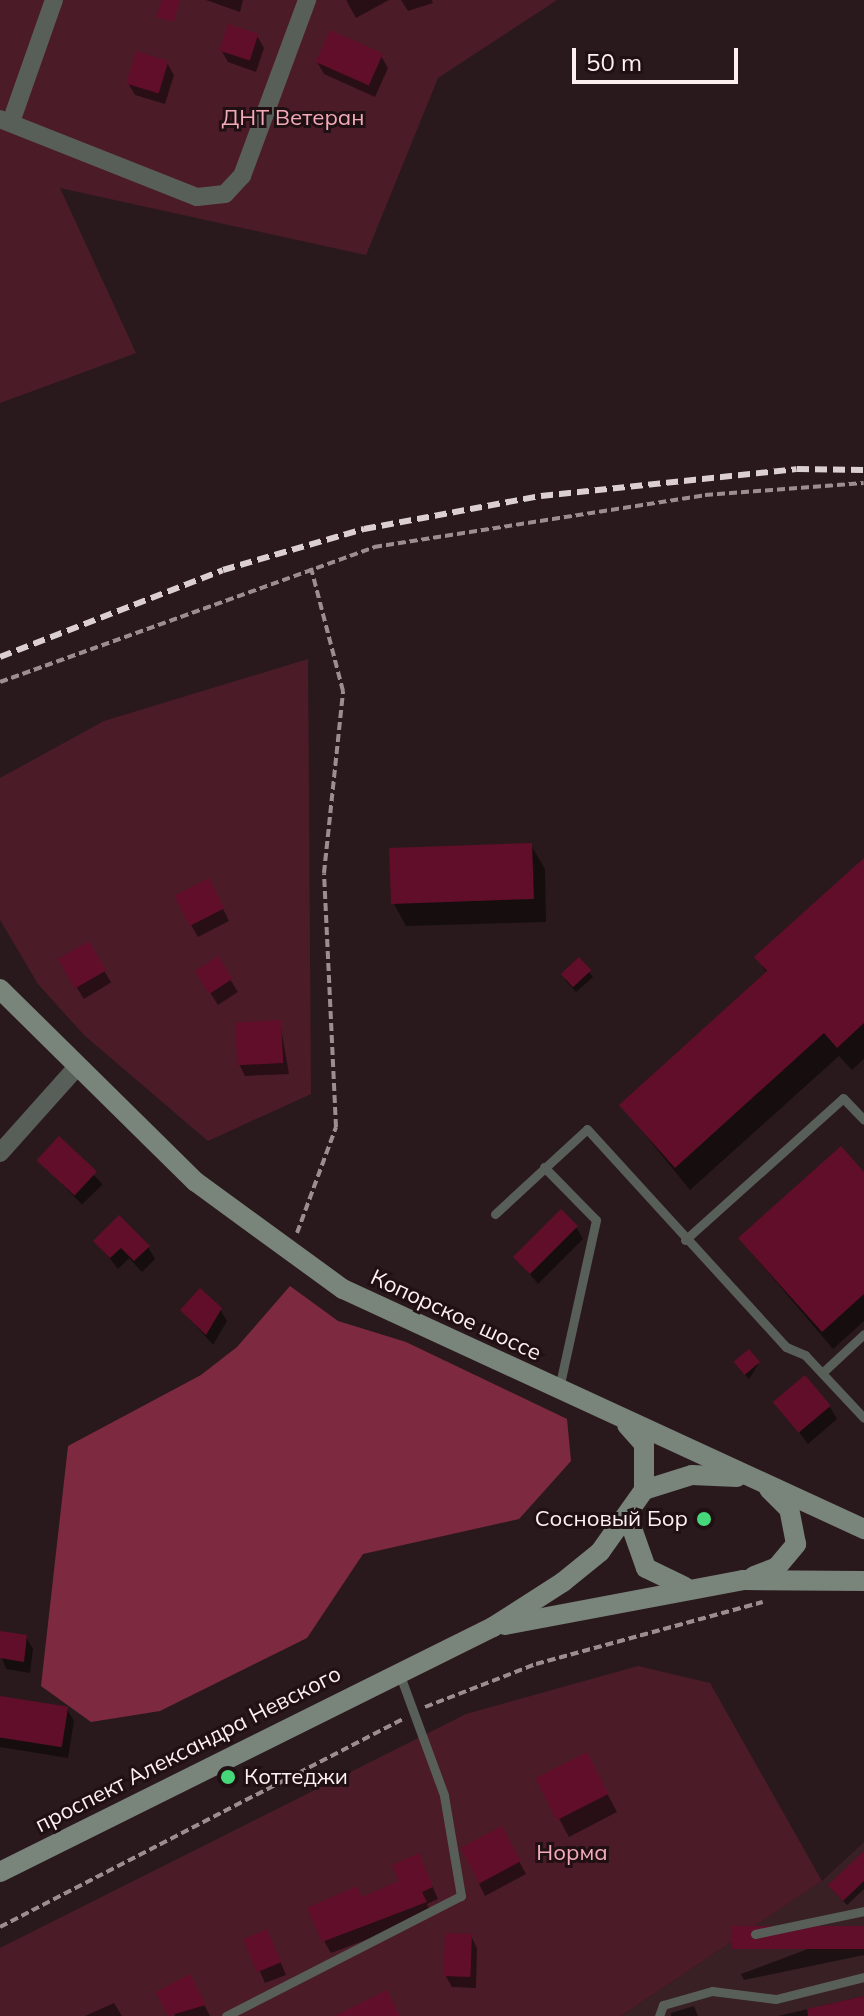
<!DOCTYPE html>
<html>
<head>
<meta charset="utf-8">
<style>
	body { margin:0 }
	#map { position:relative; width:864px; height:2016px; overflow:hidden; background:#2a191c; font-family:Mulish,sans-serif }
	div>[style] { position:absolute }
	.built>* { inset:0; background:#382025 }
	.green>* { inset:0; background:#4b1c28 }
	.forest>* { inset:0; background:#7d2a41 }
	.shadow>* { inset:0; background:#0007; transform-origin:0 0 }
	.building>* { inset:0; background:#610e2b; transform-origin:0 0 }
	.path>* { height:4px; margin-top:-2px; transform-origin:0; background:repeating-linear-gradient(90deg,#9c8e8f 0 8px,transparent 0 12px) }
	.service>* { height:9px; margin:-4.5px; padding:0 4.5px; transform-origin:4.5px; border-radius:4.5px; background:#585f59 }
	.minor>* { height:18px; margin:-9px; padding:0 9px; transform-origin:9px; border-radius:9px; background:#585f59 }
	.secondary>* { height:20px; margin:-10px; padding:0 10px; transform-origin:10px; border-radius:10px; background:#79847b }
	.rail>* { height:6px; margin-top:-3px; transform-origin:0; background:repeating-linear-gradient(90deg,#dbcfd0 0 12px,transparent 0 18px) }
	.dots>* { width:22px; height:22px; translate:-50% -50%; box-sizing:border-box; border:4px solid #201013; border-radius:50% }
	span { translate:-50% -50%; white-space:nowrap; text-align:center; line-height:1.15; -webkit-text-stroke:6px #201013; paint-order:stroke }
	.park-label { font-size:22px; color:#f4abb9 }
	.street-label { font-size:22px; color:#fcf0f1 }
	.poi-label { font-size:22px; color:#fcf0f1 }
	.right { translate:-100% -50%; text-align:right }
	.left { translate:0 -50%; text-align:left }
	.scale { position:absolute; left:572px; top:48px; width:166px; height:36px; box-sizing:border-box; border:4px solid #fcf0f1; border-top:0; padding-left:10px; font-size:24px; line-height:28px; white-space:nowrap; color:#fcf0f1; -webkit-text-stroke:6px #201013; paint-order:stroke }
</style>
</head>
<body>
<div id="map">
	<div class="built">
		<i style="clip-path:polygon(864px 1842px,864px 2016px,621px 2016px,822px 1881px)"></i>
	</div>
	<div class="green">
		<i style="clip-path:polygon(0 0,557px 0,438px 78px,366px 255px,60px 188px,136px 353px,0 403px)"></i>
		<i style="clip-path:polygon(308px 659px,311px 1094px,208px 1141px,84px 1035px,38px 984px,0 920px,0 778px,104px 721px)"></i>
		<i style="clip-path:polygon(638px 1666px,710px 1683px,822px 1881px,621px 2016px,0 2016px,0 1948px,466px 1714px)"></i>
	</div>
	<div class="forest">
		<i style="clip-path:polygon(290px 1286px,338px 1321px,406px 1342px,567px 1419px,571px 1461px,519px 1519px,363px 1554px,307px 1638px,160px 1711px,91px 1722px,41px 1686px,68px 1446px,201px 1375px,237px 1347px)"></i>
	</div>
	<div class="shadow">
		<i style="clip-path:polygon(206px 0,243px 0,240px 12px)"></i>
		<i style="clip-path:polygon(346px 0,389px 0,356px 18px)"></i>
		<i style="clip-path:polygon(401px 0,432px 0,433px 3px,408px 11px)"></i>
		<i style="clip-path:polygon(257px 36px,264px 48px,256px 72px,228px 62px,221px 50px)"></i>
		<i style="clip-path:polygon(381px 56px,388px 68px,375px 97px,324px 74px,317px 62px)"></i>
		<i style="clip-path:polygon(167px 63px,174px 75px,165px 104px,135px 95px,128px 83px)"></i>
		<i style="clip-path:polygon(531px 845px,545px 869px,546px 922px,406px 926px,393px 902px)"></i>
		<i style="clip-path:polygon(864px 866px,864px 1059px,852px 1070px,839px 1056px,690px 1190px,621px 1105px,767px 974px,757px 957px)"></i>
		<i style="clip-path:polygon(215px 892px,229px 921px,198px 937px,191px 925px)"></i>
		<i style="left:88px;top:944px;width:45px;height:32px;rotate:59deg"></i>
		<i style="clip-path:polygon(217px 958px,238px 992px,218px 1005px,204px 983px)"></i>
		<i style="clip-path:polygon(579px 960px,593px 977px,576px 992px,565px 980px)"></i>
		<i style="clip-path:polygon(280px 1022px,289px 1074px,245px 1076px,239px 1064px)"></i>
		<i style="left:59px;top:1139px;width:63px;height:29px;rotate:46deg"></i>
		<i style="clip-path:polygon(864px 1175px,864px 1321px,833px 1349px,740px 1239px)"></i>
		<i style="clip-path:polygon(576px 1227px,583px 1239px,538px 1284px,516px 1257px)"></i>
		<i style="clip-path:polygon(96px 1241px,148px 1247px,155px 1259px,142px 1272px,129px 1258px,118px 1269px)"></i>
		<i style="clip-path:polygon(220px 1309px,227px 1321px,213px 1345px,182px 1310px)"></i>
		<i style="clip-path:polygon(755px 1359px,758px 1365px,749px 1379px,739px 1368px)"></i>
		<i style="clip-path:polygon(776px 1402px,830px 1407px,837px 1419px,808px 1444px)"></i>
		<i style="clip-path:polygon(26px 1637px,33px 1649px,30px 1673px,6px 1669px,0 1653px)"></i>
		<i style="clip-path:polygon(0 1698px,67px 1709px,74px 1721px,68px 1758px,0 1747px)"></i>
		<i style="clip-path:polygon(596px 1773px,617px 1812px,569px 1837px,538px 1780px)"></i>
		<i style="clip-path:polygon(501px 1829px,526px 1874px,485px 1896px,479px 1884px)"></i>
		<i style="clip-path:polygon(864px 1854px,864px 1889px,847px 1905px,833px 1890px)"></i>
		<i style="clip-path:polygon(419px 1856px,438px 1899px,427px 1904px,432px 1915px,331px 1953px,324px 1941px,362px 1899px,402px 1882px)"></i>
		<i style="clip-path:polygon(864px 1928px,864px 1955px,744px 1980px,741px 1974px)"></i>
		<i style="clip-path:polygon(471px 1936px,477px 1948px,476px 1988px,452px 1987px,445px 1975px)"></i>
		<i style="clip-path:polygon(246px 1940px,273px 1944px,286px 1975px,265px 1983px)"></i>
		<i style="clip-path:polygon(196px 1989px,210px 2016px,175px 2016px,162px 1991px)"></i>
		<i style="clip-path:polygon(864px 1996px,864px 2016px,778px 2016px)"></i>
		<i style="clip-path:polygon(114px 2003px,122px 2016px,85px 2016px)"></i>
		<i style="clip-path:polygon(694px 2006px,698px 2016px,671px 2016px,671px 2013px)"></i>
	</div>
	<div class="building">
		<i style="clip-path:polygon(162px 0,180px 0,174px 22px,156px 17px)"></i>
		<i style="left:228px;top:24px;width:32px;height:28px;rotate:18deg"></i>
		<i style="left:330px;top:30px;width:58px;height:35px;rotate:24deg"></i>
		<i style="left:136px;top:51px;width:34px;height:34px;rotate:17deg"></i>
		<i style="left:532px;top:843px;width:56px;height:143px;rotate:88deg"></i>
		<i style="clip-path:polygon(864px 858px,864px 1023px,837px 1048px,824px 1033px,675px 1168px,619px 1105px,767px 971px,754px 957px)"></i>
		<i style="left:209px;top:878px;width:34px;height:39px;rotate:63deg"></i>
		<i style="left:89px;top:941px;width:34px;height:36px;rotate:60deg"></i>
		<i style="left:218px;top:956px;width:27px;height:28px;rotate:57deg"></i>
		<i style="left:579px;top:957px;width:18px;height:25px;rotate:47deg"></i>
		<i style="left:281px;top:1020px;width:43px;height:46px;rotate:87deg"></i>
		<i style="left:59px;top:1136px;width:52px;height:33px;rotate:43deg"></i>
		<i style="clip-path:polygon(841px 1146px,864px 1172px,864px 1294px,822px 1332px,738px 1238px)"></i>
		<i style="left:561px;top:1209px;width:24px;height:68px;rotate:45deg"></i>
		<i style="clip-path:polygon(119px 1215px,150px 1246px,134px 1261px,121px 1248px,110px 1258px,93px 1241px)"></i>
		<i style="clip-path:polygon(200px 1288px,222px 1308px,206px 1335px,180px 1310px)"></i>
		<i style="left:749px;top:1349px;width:17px;height:20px;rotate:50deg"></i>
		<i style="left:805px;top:1375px;width:40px;height:42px;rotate:50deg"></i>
		<i style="clip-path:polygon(0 1631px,27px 1635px,24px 1662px,0 1658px)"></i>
		<i style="left:0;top:1696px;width:69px;height:41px;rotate:9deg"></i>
		<i style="left:587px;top:1752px;width:47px;height:58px;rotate:63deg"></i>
		<i style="left:502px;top:1826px;width:40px;height:47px;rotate:62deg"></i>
		<i style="clip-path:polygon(864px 1851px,864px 1881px,843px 1901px,828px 1885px)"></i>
		<i style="clip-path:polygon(419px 1853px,433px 1887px,422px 1892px,427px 1902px,322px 1942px,307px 1908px,357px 1886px,362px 1897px,399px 1881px,392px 1865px)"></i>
		<i style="left:864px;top:1926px;width:23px;height:132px;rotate:90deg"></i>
		<i style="left:267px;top:1929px;width:36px;height:26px;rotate:67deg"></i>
		<i style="left:445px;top:1933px;width:27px;height:43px;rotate:2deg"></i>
		<i style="clip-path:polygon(190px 1974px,206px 2005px,168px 2016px,156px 1992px)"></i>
		<i style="clip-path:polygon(387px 1990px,400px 2016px,335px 2016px)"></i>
		<i style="clip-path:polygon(864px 1996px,864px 2016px,808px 2016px,807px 2009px)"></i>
	</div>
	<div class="path">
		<i style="left:0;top:682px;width:398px;rotate:-19.8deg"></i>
		<i style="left:374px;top:547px;width:335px;rotate:-8.9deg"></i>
		<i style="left:705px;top:495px;width:159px;rotate:-4.3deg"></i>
		<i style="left:297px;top:1233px;width:113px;rotate:-69.8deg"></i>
		<i style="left:336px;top:1127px;width:254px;rotate:-92.7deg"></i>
		<i style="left:324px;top:873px;width:183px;rotate:-84deg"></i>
		<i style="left:343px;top:691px;width:127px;rotate:-104.6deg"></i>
		<i style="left:425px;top:1707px;width:119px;rotate:-21.2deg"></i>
		<i style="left:536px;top:1664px;width:235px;rotate:-15.3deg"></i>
		<i style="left:0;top:1927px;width:454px;rotate:-27.3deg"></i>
	</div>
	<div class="service">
		<i style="left:544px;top:1167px;width:74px;rotate:45.5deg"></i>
		<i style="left:596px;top:1220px;width:172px;rotate:102.4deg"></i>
		<i style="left:495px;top:1214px;width:125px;rotate:-42.7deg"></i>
		<i style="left:587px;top:1129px;width:295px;rotate:47.6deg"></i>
		<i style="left:786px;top:1347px;width:21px;rotate:23deg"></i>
		<i style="left:805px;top:1355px;width:86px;rotate:46.9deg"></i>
		<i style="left:685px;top:1240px;width:212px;rotate:-41.9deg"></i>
		<i style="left:843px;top:1098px;width:30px;rotate:46deg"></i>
		<i style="left:822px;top:1373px;width:57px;rotate:-42.9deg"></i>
		<i style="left:755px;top:1934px;width:111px;rotate:-11.9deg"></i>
		<i style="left:226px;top:2016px;width:264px;rotate:-27.1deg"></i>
		<i style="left:461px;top:1896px;width:102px;rotate:-99.6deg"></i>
		<i style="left:444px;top:1795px;width:130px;rotate:-110.2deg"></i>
		<i style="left:659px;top:2016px;width:12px;rotate:-70deg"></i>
		<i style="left:663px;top:2005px;width:51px;rotate:-15.9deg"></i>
		<i style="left:712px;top:1991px;width:64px;rotate:7.1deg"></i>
		<i style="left:776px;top:1999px;width:91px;rotate:-14deg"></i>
	</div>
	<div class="minor">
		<i style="left:0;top:119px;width:212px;rotate:21.6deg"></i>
		<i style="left:197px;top:197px;width:28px;rotate:-6deg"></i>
		<i style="left:225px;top:194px;width:25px;rotate:-47deg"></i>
		<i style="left:242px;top:176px;width:188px;rotate:-69.7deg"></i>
		<i style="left:11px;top:122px;width:129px;rotate:-70.6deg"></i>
		<i style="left:0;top:1153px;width:114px;rotate:-48.2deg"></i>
	</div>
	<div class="secondary">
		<i style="left:0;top:989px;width:275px;rotate:44.6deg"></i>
		<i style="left:196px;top:1182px;width:182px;rotate:36.1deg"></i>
		<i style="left:343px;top:1289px;width:574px;rotate:24.73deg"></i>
		<i style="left:644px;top:1490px;width:50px;rotate:-17.4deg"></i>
		<i style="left:692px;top:1475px;width:45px;rotate:2.5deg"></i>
		<i style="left:628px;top:1517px;width:54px;rotate:70.6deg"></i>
		<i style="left:646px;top:1568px;width:43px;rotate:26deg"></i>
		<i style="left:754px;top:1576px;width:25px;rotate:-21deg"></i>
		<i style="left:777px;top:1567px;width:30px;rotate:-50deg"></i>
		<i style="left:796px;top:1544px;width:36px;rotate:-101deg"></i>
		<i style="left:789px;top:1509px;width:28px;rotate:-135deg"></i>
		<i style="left:505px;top:1625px;width:242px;rotate:-10.7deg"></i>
		<i style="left:743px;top:1580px;width:121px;rotate:0.5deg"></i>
		<i style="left:0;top:1872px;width:551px;rotate:-26.43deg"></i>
		<i style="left:493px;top:1627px;width:83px;rotate:-32.7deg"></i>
		<i style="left:563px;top:1582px;width:48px;rotate:-39deg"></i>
		<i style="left:600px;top:1552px;width:76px;rotate:-54.6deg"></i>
		<i style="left:644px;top:1490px;width:46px;rotate:-90deg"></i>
		<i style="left:644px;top:1444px;width:25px;rotate:-132deg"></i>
	</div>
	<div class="rail">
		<i style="left:0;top:657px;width:239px;rotate:-21.3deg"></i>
		<i style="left:223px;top:570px;width:147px;rotate:-16.2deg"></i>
		<i style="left:364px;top:529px;width:180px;rotate:-10.6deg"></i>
		<i style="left:541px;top:496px;width:257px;rotate:-6deg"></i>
		<i style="left:797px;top:469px;width:67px;rotate:0.9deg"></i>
	</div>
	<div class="dots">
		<i style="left:704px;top:1519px;background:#45d77a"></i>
		<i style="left:228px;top:1777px;background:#45d77a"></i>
	</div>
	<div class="park-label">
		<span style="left:293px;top:118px">ДНТ Ветеран</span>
		<span style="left:572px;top:1853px">Норма</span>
	</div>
	<div class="street-label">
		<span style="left:456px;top:1315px;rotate:25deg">Копорское шоссе</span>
		<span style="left:188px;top:1749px;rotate:-27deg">проспект Александра Невского</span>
	</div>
	<div class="poi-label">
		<span class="right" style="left:688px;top:1519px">Сосновый Бор</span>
		<span class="left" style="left:244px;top:1777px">Коттеджи</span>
	</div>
	<div class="scale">50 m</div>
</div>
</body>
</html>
